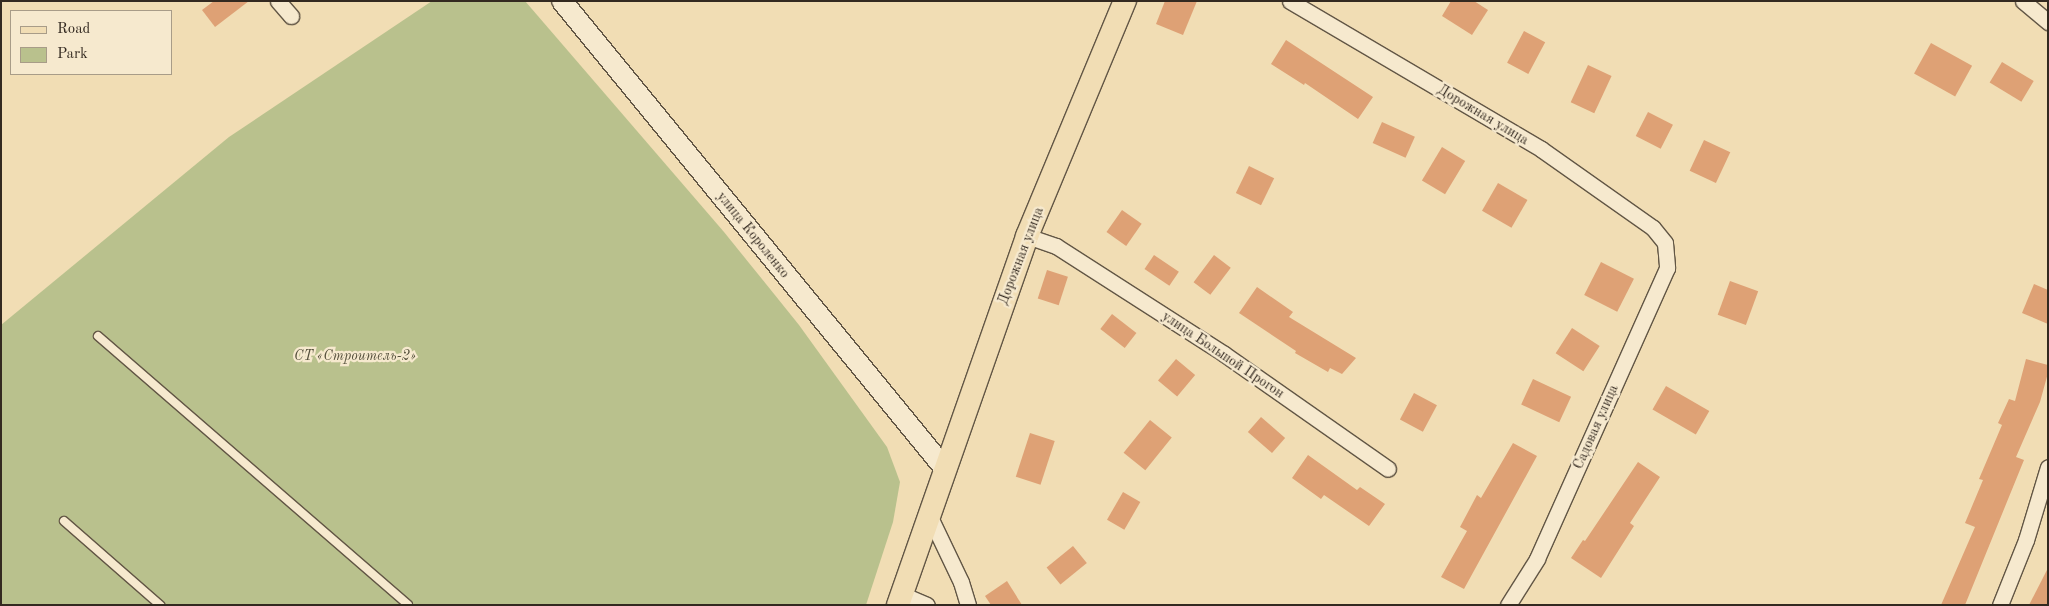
<!DOCTYPE html>
<html>
<head>
<meta charset="utf-8">
<style>
	body { margin:0 }
	#map { position:relative; width:2049px; height:606px; overflow:hidden; background:#f1ddb4; font-family:"Old Standard TT",serif }
	div>[style] { position:absolute }
	.green>* { inset:0; background:#b9c18d }
	.building>* { inset:0; background:#dea175; transform-origin:0 0 }
	.roads { filter:drop-shadow(1px 0 #625645) drop-shadow(-1px 0 #625645) drop-shadow(0 1px #625645) drop-shadow(0 -1px #625645) }
	.lane>* { height:8px; margin:-4px; padding:0 4px; transform-origin:4px; border-radius:4px; background:#f6e9ce }
	.street>* { height:15px; margin:-7.5px; padding:0 7.5px; transform-origin:7.5px; border-radius:7.5px; background:#f6e9ce }
	.secondary>* { height:20px; margin:-10px; padding:0 10px; transform-origin:10px; border-radius:10px; background:#f6e9ce }
	.primary>* { height:22px; margin:-11px; padding:0 11px; transform-origin:11px; border-radius:11px; background:#f1ddb4 }
	span { translate:-50% -50%; white-space:nowrap; text-align:center; line-height:1.15; -webkit-text-stroke:4.5px #f6e9ce; paint-order:stroke }
	.street-label { font-size:14px; color:#332920 }
	.park-label { font-size:14px; color:#544f3b; font-style:italic }
	.frame { position:absolute; inset:0; border:2px solid #332920; pointer-events:none }
	.legend { position:absolute; left:10px; top:10px; width:162px; height:65px; box-sizing:border-box; background:#f6e9ce; border:1px solid #a89c88; margin:0; padding:6px 9px; list-style:none; font-size:15px; color:#332920 }
	.legend li { display:flex; align-items:center; gap:10px; height:25px }
	.legend b { width:25px; border:1px solid #a89c88 }
</style>
</head>
<body>
<div id="map">
	<div class="green">
		<i style="clip-path:polygon(432px 1px,525px 1px,724px 232px,799px 325px,887px 447px,900px 482px,893px 522px,866px 605px,1px 605px,1px 325px,229px 137px)"></i>
	</div>
	<div class="building">
		<i style="clip-path:polygon(214px 1px,249px 1px,215px 27px,202px 10px)"></i>
		<i style="clip-path:polygon(1165px 1px,1197px 1px,1183px 35px,1156px 24px)"></i>
		<i style="clip-path:polygon(1451px 1px,1474px 1px,1488px 10px,1472px 35px,1442px 16px)"></i>
		<i style="left:1524px;top:31px;width:24px;height:36px;rotate:28deg"></i>
		<i style="clip-path:polygon(1286px 40px,1373px 97px,1358px 119px,1305px 83px,1304px 85px,1271px 64px)"></i>
		<i style="left:1931px;top:43px;width:47px;height:35px;rotate:29deg"></i>
		<i style="left:2002px;top:62px;width:37px;height:24px;rotate:31deg"></i>
		<i style="left:1588px;top:65px;width:26px;height:41px;rotate:25deg"></i>
		<i style="left:1648px;top:112px;width:28px;height:27px;rotate:27deg"></i>
		<i style="left:1382px;top:122px;width:36px;height:23px;rotate:24deg"></i>
		<i style="left:1704px;top:140px;width:29px;height:34px;rotate:25deg"></i>
		<i style="left:1442px;top:147px;width:27px;height:39px;rotate:31deg"></i>
		<i style="left:1249px;top:166px;width:28px;height:30px;rotate:26deg"></i>
		<i style="left:1498px;top:183px;width:34px;height:32px;rotate:30deg"></i>
		<i style="left:1122px;top:210px;width:24px;height:27px;rotate:35deg"></i>
		<i style="left:1154px;top:255px;width:30px;height:17px;rotate:34deg"></i>
		<i style="left:1214px;top:255px;width:21px;height:34px;rotate:37deg"></i>
		<i style="left:1601px;top:262px;width:37px;height:37px;rotate:27deg"></i>
		<i style="left:1047px;top:270px;width:22px;height:30px;rotate:18deg"></i>
		<i style="left:1730px;top:281px;width:30px;height:36px;rotate:20deg"></i>
		<i style="clip-path:polygon(2034px 284px,2048px 290px,2048px 324px,2022px 313px)"></i>
		<i style="clip-path:polygon(1257px 287px,1293px 312px,1289px 317px,1356px 358px,1342px 374px,1330px 368px,1328px 372px,1295px 353px,1296px 351px,1239px 313px)"></i>
		<i style="left:1112px;top:314px;width:31px;height:19px;rotate:38deg"></i>
		<i style="left:1572px;top:328px;width:33px;height:30px;rotate:33deg"></i>
		<i style="left:1176px;top:359px;width:25px;height:28px;rotate:40deg"></i>
		<i style="clip-path:polygon(2026px 359px,2048px 365px,2048px 373px,2040px 402px,2016px 457px,2024px 460px,1965px 605px,1941px 605px,1975px 527px,1965px 523px,1983px 480px,1979px 479px,2002px 425px,1998px 423px,2009px 399px,2015px 401px)"></i>
		<i style="left:1533px;top:379px;width:42px;height:28px;rotate:25deg"></i>
		<i style="left:1666px;top:386px;width:50px;height:27px;rotate:30deg"></i>
		<i style="left:1414px;top:393px;width:26px;height:30px;rotate:28deg"></i>
		<i style="left:1261px;top:417px;width:32px;height:20px;rotate:41deg"></i>
		<i style="left:1150px;top:420px;width:28px;height:42px;rotate:39deg"></i>
		<i style="left:1030px;top:433px;width:26px;height:46px;rotate:18deg"></i>
		<i style="clip-path:polygon(1513px 443px,1537px 456px,1464px 589px,1441px 577px,1467px 531px,1460px 527px,1477px 495px,1481px 498px)"></i>
		<i style="clip-path:polygon(1308px 455px,1357px 490px,1360px 487px,1385px 504px,1369px 526px,1324px 495px,1321px 499px,1292px 478px)"></i>
		<i style="clip-path:polygon(1638px 462px,1660px 477px,1630px 523px,1634px 526px,1601px 578px,1571px 558px,1583px 540px,1585px 541px)"></i>
		<i style="left:1123px;top:492px;width:20px;height:32px;rotate:30deg"></i>
		<i style="left:1073px;top:546px;width:22px;height:34px;rotate:51deg"></i>
		<i style="clip-path:polygon(2048px 568px,2048px 605px,2029px 605px)"></i>
		<i style="clip-path:polygon(1007px 581px,1022px 605px,991px 605px,985px 596px)"></i>
	</div>
	<div class="roads">
		<div class="lane">
			<i style="left:98px;top:336px;width:410px;rotate:40.9deg"></i>
			<i style="left:64px;top:521px;width:128px;rotate:41.2deg"></i>
		</div>
		<div class="street">
			<i style="left:278px;top:1px;width:20px;rotate:49deg"></i>
			<i style="left:1290px;top:1px;width:291px;rotate:30.5deg"></i>
			<i style="left:1541px;top:149px;width:137px;rotate:35.2deg"></i>
			<i style="left:1653px;top:228px;width:19px;rotate:51deg"></i>
			<i style="left:1665px;top:243px;width:25px;rotate:85deg"></i>
			<i style="left:1667px;top:268px;width:319px;rotate:114.1deg"></i>
			<i style="left:1537px;top:559px;width:54px;rotate:122.2deg"></i>
			<i style="left:2023px;top:1px;width:33px;rotate:40deg"></i>
			<i style="left:1027px;top:236px;width:31px;rotate:19deg"></i>
			<i style="left:1056px;top:246px;width:200px;rotate:32.7deg"></i>
			<i style="left:1224px;top:354px;width:200px;rotate:35deg"></i>
			<i style="left:929px;top:515px;width:74px;rotate:64.5deg"></i>
			<i style="left:961px;top:582px;width:24px;rotate:73deg"></i>
			<i style="left:901px;top:594px;width:28px;rotate:23deg"></i>
			<i style="left:2000px;top:605px;width:70px;rotate:-68.2deg"></i>
			<i style="left:2026px;top:540px;width:76px;rotate:-73.2deg"></i>
		</div>
		<div class="secondary">
			<i style="left:562px;top:1px;width:605px;rotate:50.7deg"></i>
		</div>
		<div class="primary">
			<i style="left:898px;top:605px;width:391px;rotate:-70.7deg"></i>
			<i style="left:1027px;top:236px;width:255px;rotate:-67.4deg"></i>
		</div>
	</div>
	<div class="street-label">
		<span style="left:1483px;top:115px;rotate:31deg">Дорожная улица</span>
		<span style="left:753px;top:235px;rotate:51deg">улица Короленко</span>
		<span style="left:1021px;top:256px;rotate:-69deg">Дорожная улица</span>
		<span style="left:1223px;top:355px;rotate:34deg">улица Большой Прогон</span>
		<span style="left:1596px;top:427px;rotate:-66deg">Садовая улица</span>
	</div>
	<div class="park-label">
		<span style="left:355px;top:356px">СТ «Строитель-2»</span>
	</div>
	<div class="frame"></div>
	<ul class="legend">
	<li><b style="height:6px;background:#f1ddb4"></b>Road</li>
	<li><b style="height:14px;background:#b9c18d"></b>Park</li>
	</ul>
</div>
</body>
</html>
